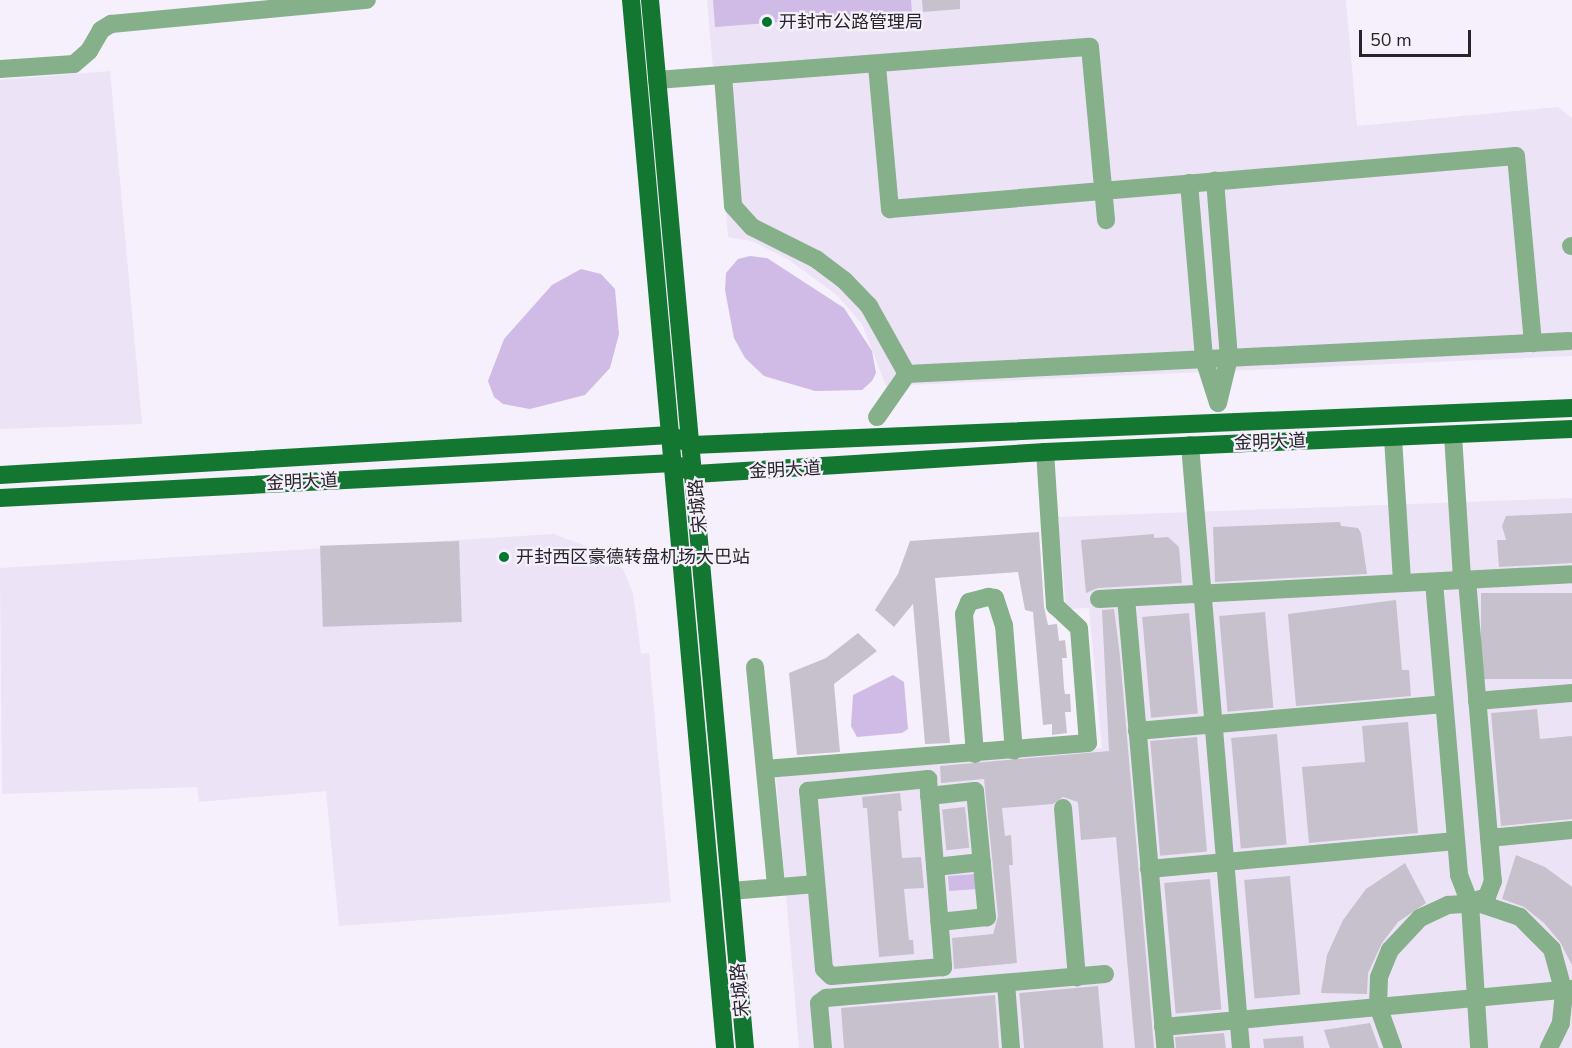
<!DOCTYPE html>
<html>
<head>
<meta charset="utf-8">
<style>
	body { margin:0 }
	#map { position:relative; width:1572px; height:1048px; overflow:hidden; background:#f5f0fc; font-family:"Nunito Sans","Noto Sans SC",sans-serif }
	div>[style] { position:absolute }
	.built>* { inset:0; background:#ece3f6 }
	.green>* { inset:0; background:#cfbbe5; transform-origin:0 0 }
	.building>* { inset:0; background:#c7c1cd; transform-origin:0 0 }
	.minor>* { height:18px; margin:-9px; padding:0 9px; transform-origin:9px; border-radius:9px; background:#85b08a }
	.major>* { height:18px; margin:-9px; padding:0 9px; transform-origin:9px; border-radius:9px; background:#137731 }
	.dots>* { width:16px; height:16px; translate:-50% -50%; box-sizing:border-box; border:3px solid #f5f0fc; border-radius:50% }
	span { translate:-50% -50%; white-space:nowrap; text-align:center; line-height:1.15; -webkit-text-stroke:4.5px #f5f0fc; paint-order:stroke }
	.poi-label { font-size:18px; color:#272529 }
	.left { translate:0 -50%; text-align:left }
	.street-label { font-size:18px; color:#272529 }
	.scale { position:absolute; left:1359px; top:30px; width:112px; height:27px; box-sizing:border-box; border:3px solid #272529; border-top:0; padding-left:8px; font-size:18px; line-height:21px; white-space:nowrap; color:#272529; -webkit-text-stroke:4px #f5f0fc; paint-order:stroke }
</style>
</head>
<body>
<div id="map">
	<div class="built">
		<i style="clip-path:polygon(707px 0,1346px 0,1357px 126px,1558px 107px,1572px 118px,1572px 356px,886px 386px,862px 324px,837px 295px,789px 260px,752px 241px,728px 237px)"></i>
		<i style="clip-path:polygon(110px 71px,142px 424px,0 429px,0 80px)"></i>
		<i style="clip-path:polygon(1572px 498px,1572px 1048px,799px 1048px,776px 776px,1102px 748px,1089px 608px,1066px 609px,1058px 517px)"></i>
		<i style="clip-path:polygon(554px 534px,606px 554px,623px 569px,633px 593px,641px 654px,649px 653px,671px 902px,339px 926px,326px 791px,199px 802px,197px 787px,2px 794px,0 568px)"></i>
	</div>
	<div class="green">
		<i style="clip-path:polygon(713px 0,911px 0,912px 12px,715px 27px)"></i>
		<i style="clip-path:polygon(750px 256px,767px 258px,844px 308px,872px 351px,876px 373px,872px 381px,862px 390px,815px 391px,764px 376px,745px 358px,734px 338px,725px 290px,726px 273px,738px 259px)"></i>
		<i style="clip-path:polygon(581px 269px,601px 274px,615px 289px,619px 334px,610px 368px,585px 395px,530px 409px,503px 404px,494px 397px,488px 381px,504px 339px,552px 285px)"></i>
		<i style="clip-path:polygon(893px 675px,904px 682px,908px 729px,902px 733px,857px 737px,851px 726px,853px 695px)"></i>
		<i style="left:976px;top:874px;width:15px;height:28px;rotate:86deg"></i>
	</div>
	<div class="building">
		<i style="clip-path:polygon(922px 0,960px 0,960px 9px,923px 12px)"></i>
		<i style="clip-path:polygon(1572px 513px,1572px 563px,1499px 567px,1497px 540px,1506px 540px,1502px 526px,1506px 516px)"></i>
		<i style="clip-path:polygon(1340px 522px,1341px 526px,1358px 528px,1361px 533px,1367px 574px,1215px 582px,1213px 527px)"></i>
		<i style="clip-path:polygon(1039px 532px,1044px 607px,1048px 625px,1057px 624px,1059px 641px,1065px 640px,1067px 658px,1062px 658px,1064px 688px,1065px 694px,1070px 694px,1071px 712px,1065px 712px,1067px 733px,1052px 735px,1052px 724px,1043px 725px,1033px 612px,1025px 610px,1018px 572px,935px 578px,950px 743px,925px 744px,913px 604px,894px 627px,875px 610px,898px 574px,910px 541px)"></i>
		<i style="clip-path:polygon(1154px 534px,1154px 538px,1168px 537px,1179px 547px,1182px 583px,1098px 588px,1086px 593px,1081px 540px)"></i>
		<i style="left:459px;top:541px;width:81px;height:139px;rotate:88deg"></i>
		<i style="left:1572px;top:593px;width:86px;height:91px;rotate:90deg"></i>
		<i style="clip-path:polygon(1396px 600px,1402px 670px,1409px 670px,1411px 696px,1296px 706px,1288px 614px)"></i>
		<i style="clip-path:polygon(1114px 609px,1120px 656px,1154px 1048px,1135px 1048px,1116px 837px,1081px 840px,1078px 802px,1063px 797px,1053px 804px,1002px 808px,1005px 836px,1011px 835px,1013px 865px,1009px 865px,1017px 963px,954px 969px,952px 938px,993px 934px,998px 916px,984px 779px,941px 783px,940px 766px,1109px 751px,1102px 610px)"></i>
		<i style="left:1265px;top:612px;width:96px;height:46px;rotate:85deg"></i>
		<i style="left:1189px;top:613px;width:101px;height:47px;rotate:85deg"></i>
		<i style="clip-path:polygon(858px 633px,877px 651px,834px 684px,840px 752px,797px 755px,789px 673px,826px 658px)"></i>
		<i style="clip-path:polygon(1537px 709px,1540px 739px,1572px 736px,1572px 819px,1501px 826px,1491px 713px)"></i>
		<i style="clip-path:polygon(1408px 722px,1418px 833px,1309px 843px,1302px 767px,1365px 762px,1362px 726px)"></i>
		<i style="left:1277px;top:734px;width:111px;height:46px;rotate:85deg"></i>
		<i style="left:1197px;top:737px;width:115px;height:47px;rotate:85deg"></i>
		<i style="clip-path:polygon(900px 793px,902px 811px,898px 811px,902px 858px,921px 857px,924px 888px,904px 889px,909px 940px,913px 940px,914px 954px,879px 957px,867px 808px,863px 808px,862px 797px)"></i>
		<i style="left:965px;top:807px;width:41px;height:23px;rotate:84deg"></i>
		<i style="clip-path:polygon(1516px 855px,1545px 867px,1572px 887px,1572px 965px,1560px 942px,1544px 923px,1524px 907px,1502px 899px)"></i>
		<i style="clip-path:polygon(1405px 863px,1426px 903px,1398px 922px,1382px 943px,1368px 973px,1367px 994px,1321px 993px,1327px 955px,1343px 920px,1366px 889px)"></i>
		<i style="left:1290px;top:876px;width:119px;height:46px;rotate:85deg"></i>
		<i style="left:1210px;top:879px;width:131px;height:46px;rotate:85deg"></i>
		<i style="left:1098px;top:986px;width:62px;height:79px;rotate:85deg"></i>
		<i style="clip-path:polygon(995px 995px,999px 1048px,844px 1048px,841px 1008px)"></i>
		<i style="clip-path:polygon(1370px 1023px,1379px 1048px,1330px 1048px,1324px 1030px)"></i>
		<i style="clip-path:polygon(1224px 1033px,1226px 1048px,1176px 1048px,1175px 1037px)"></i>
		<i style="clip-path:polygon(1303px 1036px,1304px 1048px,1264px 1048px,1263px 1039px)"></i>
	</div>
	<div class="minor">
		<i style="left:877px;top:66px;width:144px;rotate:84.8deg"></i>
		<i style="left:890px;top:209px;width:628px;rotate:-4.84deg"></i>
		<i style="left:1516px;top:156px;width:188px;rotate:84.8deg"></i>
		<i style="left:0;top:69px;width:74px;rotate:-3.9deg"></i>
		<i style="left:74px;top:64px;width:20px;rotate:-41deg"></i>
		<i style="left:89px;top:51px;width:24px;rotate:-60deg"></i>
		<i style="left:101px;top:30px;width:12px;rotate:-31deg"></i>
		<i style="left:111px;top:24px;width:257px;rotate:-5.4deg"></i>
		<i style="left:723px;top:75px;width:131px;rotate:85.6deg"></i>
		<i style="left:733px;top:206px;width:28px;rotate:48deg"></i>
		<i style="left:752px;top:227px;width:72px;rotate:26.6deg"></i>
		<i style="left:816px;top:259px;width:36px;rotate:37deg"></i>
		<i style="left:845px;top:281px;width:35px;rotate:46deg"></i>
		<i style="left:869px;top:306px;width:78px;rotate:60.8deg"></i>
		<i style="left:907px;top:374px;width:663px;rotate:-2.85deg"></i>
		<i style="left:657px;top:80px;width:434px;rotate:-4.4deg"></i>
		<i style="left:1090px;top:47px;width:174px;rotate:84.7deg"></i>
		<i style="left:1189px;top:183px;width:177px;rotate:85.1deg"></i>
		<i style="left:1204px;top:359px;width:46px;rotate:72.3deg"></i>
		<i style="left:1218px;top:403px;width:46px;rotate:-76.3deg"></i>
		<i style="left:1229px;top:358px;width:178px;rotate:-94.5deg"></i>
		<i style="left:1571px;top:246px;width:1px"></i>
		<i style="left:877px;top:417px;width:52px;rotate:-55.1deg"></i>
		<i style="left:1453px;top:435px;width:145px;rotate:86.4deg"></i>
		<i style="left:1393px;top:438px;width:145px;rotate:86.4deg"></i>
		<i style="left:1190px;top:445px;width:605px;rotate:85.17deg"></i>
		<i style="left:1467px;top:580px;width:302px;rotate:85.1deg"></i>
		<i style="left:1493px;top:881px;width:17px;rotate:111deg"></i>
		<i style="left:1487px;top:897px;width:17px;rotate:163deg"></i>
		<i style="left:1434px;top:582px;width:294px;rotate:85.1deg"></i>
		<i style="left:1459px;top:875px;width:30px;rotate:69deg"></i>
		<i style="left:1470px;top:903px;width:145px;rotate:86.4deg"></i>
		<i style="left:1126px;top:598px;width:452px;rotate:85deg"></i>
		<i style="left:1099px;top:599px;width:474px;rotate:-3deg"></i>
		<i style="left:755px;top:667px;width:221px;rotate:84.5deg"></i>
		<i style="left:1477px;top:701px;width:95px;rotate:-4.8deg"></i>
		<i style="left:1137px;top:731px;width:308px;rotate:-5deg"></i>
		<i style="left:975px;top:754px;width:140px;rotate:-94.5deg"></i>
		<i style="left:964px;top:614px;width:13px;rotate:-67deg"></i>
		<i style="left:969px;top:602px;width:20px;rotate:-15deg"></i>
		<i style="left:988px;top:597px;width:7px;rotate:8deg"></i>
		<i style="left:995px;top:598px;width:28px;rotate:72deg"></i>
		<i style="left:1004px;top:625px;width:126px;rotate:85.5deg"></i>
		<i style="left:765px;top:769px;width:324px;rotate:-4.6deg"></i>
		<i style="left:1088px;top:743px;width:115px;rotate:-94.5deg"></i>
		<i style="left:1079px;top:628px;width:33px;rotate:-137deg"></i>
		<i style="left:1055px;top:606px;width:154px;rotate:-93.7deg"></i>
		<i style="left:928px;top:779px;width:189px;rotate:85.4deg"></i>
		<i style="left:943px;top:967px;width:112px;rotate:175.4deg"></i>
		<i style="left:831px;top:976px;width:10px;rotate:-135deg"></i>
		<i style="left:824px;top:969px;width:179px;rotate:-95.1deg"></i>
		<i style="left:808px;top:791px;width:121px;rotate:-5.7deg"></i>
		<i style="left:929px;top:796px;width:46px;rotate:-6.2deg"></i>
		<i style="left:975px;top:791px;width:127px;rotate:84.6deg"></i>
		<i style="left:987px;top:917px;width:48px;rotate:174.1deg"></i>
		<i style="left:1063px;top:808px;width:170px;rotate:85.3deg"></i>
		<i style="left:1489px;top:838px;width:83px;rotate:-5.5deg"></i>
		<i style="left:935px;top:867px;width:47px;rotate:-6.1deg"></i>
		<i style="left:1149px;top:869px;width:308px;rotate:-5.2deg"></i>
		<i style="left:731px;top:891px;width:85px;rotate:-4.7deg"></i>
		<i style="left:1006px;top:983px;width:65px;rotate:85.6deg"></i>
		<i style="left:1163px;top:1027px;width:411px;rotate:-5.3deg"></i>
		<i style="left:823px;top:1048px;width:45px;rotate:-95.1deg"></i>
		<i style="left:819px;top:1003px;width:9px;rotate:-36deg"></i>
		<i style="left:826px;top:998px;width:280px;rotate:-4.9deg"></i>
		<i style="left:1393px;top:1048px;width:45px;rotate:-109.7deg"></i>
		<i style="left:1378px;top:1006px;width:29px;rotate:-88deg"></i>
		<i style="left:1379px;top:977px;width:29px;rotate:-68deg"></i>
		<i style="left:1390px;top:950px;width:44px;rotate:-46.8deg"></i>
		<i style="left:1420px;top:918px;width:31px;rotate:-25deg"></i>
		<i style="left:1448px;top:905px;width:30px;rotate:-4deg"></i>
		<i style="left:1478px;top:903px;width:44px;rotate:18.4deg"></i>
		<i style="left:1520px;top:917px;width:45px;rotate:45deg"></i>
		<i style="left:1552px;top:949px;width:46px;rotate:74.7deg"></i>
		<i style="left:1564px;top:993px;width:30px;rotate:96deg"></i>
		<i style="left:1561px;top:1023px;width:28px;rotate:116deg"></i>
	</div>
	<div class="major">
		<i style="left:631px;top:0;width:1052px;rotate:84.87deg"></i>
		<i style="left:650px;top:0;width:1052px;rotate:84.82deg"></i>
		<i style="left:0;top:475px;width:671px;rotate:-3.42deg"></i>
		<i style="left:670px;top:435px;width:24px;rotate:24deg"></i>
		<i style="left:692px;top:445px;width:881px;rotate:-2.41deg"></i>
		<i style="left:0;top:498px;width:674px;rotate:-2.98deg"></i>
		<i style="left:673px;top:463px;width:25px;rotate:27deg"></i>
		<i style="left:695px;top:474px;width:351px;rotate:-3.6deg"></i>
		<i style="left:1045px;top:452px;width:528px;rotate:-2.5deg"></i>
	</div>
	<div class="dots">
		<i style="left:767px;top:22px;background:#00772d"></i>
		<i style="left:504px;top:557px;background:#00772d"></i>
	</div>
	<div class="poi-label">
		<span class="left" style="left:779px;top:22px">开封市公路管理局</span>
		<span class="left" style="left:516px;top:557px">开封西区豪德转盘机场大巴站</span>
	</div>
	<div class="street-label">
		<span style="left:1270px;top:442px;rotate:-2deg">金明大道</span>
		<span style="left:785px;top:470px;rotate:-3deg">金明大道</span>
		<span style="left:302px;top:482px;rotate:-3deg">金明大道</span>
		<span style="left:698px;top:506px;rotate:-95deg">宋城路</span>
		<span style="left:740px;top:990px;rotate:-95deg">宋城路</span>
	</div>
	<div class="scale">50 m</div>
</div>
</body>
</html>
